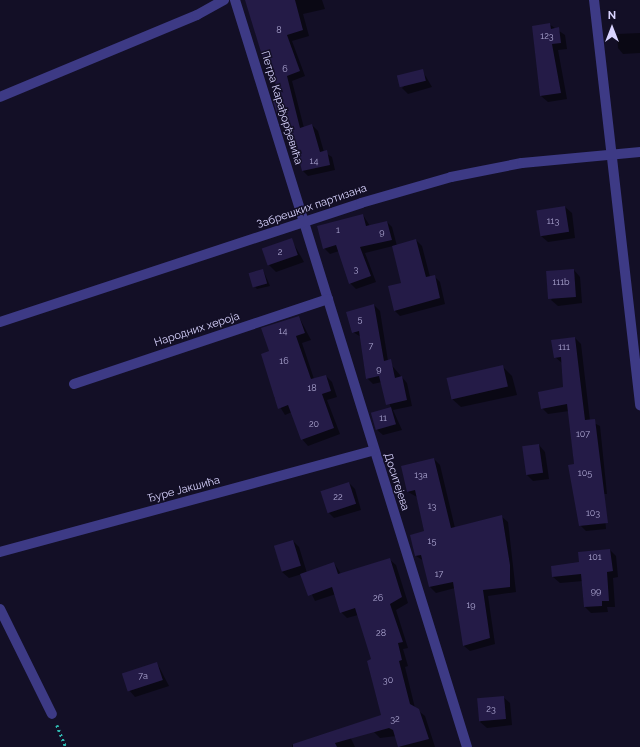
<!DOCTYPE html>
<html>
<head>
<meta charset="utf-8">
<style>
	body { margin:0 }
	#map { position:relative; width:640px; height:747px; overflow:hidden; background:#130f26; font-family:Raleway,sans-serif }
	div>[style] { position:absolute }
	.shadow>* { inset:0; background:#0007 }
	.building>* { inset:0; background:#241b47; transform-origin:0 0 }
	.path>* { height:2.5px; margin-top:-1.25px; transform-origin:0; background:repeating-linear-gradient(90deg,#2fb8b0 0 2px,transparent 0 5px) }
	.minor>* { height:10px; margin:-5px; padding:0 5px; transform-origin:5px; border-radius:5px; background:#3d3a85 }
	span { translate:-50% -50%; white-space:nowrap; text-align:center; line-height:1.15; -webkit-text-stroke:3px #130f26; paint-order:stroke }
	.number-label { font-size:9px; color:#aca6d1 }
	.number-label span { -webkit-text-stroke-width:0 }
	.street-label { font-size:11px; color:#d9d4ff }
	.north { position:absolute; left:592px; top:8px; width:40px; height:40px; -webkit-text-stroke:3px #130f26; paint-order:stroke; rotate:0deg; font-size:11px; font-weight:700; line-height:16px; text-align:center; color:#d9d4ff }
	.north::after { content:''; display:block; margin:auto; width:14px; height:18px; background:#d9d4ff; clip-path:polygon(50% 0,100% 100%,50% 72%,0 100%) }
</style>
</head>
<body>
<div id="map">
	<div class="shadow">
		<i style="clip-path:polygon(246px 0,322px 0,325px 9px,303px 14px,309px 36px,292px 41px,305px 76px,292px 81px,304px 128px,312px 125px,318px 131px,324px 152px,332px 157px,335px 170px,308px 176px,303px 171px,297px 145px,290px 140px,284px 119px,278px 113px,282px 100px,270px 67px,264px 61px)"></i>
		<i style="clip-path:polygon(549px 24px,565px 35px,567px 49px,558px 50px,567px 99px,548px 102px,541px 96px)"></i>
		<i style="clip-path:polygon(640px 33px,640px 53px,623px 54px,618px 48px,617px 34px)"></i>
		<i style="clip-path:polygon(422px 70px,432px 87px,408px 94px,402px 88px)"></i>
		<i style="clip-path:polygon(565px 207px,572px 213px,575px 238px,548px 242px,541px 236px,538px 211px)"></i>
		<i style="clip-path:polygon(363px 215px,370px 226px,387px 222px,392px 227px,397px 246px,416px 240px,422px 246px,430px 277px,434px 276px,440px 282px,445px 304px,400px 316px,395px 311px,403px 283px,393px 246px,365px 253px,376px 282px,356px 289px,350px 283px,339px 251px,330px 254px,324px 248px)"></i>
		<i style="clip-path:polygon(291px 239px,304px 262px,276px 272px,269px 265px)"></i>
		<i style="clip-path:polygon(263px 270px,270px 286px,257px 289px,254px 286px)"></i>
		<i style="clip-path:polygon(574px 270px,580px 277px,582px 303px,558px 306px,551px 300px)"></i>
		<i style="clip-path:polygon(374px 305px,380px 311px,388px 361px,407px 383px,412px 406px,393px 410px,402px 430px,383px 435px,376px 429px,391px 408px,382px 382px,373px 384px,367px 378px,361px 337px,353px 332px)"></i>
		<i style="clip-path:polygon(299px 317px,311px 340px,302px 343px,314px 379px,326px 376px,332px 382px,337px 397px,327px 400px,340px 434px,308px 446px,302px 439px,292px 412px,285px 415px,274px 397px,277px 396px,270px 352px)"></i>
		<i style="clip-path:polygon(575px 338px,581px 344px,590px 421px,600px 426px,607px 494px,603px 494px,606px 529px,586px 531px,580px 525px,569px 411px,548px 414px,542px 408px,565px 388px,562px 363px,555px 357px)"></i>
		<i style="clip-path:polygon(503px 367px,512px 376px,517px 395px,461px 407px,451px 398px,447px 379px)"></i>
		<i style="clip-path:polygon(539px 445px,545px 452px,549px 479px,533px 481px,527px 475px)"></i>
		<i style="clip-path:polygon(434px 459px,440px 465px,455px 528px,502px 517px,508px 522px,516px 592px,488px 596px,495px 644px,470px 651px,464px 646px,455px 588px,436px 593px,430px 587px,424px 561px,416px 556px,411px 535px,425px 532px,417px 497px,408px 492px)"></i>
		<i style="clip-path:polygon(349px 483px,355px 489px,361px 510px,334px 518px,328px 512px)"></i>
		<i style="clip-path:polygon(293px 541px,299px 547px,307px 573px,334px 563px,341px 574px,389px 559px,396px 565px,408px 603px,396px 610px,408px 648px,403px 649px,408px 666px,405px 667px,415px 708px,425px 716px,435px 747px,400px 747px,396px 736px,380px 738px,374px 732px,370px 720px,382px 716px,373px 660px,358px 615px,347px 618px,341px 612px,336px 594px,315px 601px,302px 574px,289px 578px,282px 572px,275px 546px)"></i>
		<i style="clip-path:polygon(610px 550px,616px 556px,618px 577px,613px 578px,615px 607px,607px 607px,608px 612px,591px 613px,585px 607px,583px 581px,560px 583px,553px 577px,552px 566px,580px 563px)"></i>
		<i style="clip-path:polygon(157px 663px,169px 686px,135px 697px,129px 690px)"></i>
		<i style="clip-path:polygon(503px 697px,510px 703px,512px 725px,487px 728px,480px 722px)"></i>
		<i style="clip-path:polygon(346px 728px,355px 747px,292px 747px,292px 745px)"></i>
	</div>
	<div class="building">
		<i style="clip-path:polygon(245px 0,295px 0,303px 30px,287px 35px,300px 71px,287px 76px,300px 128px,312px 124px,320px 152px,327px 150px,330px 165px,302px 171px,294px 139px,289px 140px,281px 113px,277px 114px,273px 101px,281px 99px,267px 61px,264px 62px)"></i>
		<i style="clip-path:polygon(550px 23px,551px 29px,559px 27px,561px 43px,552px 44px,561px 93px,540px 96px,532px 26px)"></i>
		<i style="left:423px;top:69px;width:12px;height:27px;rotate:76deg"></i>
		<i style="left:565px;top:206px;width:26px;height:29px;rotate:81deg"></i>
		<i style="clip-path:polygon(363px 214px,366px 226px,387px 221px,392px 240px,360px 247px,371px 276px,349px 284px,336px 245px,323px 249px,317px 226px)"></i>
		<i style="left:292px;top:238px;width:18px;height:32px;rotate:71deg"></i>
		<i style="clip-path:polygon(416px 239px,426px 277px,435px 275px,440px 298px,394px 311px,388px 286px,401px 283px,392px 246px)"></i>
		<i style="left:263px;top:269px;width:15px;height:15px;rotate:74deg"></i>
		<i style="left:574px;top:269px;width:28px;height:28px;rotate:86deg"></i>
		<i style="clip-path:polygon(374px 304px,384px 361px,391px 359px,395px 378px,402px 376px,407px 400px,386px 405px,379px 376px,366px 379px,359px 331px,352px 333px,346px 312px)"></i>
		<i style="clip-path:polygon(299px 316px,305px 333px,296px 336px,311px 379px,326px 375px,331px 391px,322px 394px,334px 428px,301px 440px,288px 405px,278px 409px,261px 354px,269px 351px,261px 328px)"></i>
		<i style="clip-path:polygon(575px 337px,585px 420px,595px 419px,608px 523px,579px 526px,568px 465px,574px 464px,567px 404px,541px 409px,538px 392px,563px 387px,561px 357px,554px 358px,551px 340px)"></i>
		<i style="left:503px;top:365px;width:22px;height:58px;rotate:77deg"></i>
		<i style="left:391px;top:407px;width:18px;height:21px;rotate:74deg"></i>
		<i style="left:539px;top:444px;width:29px;height:17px;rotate:82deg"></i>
		<i style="clip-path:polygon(434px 458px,451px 528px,502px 515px,510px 565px,510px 587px,483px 590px,490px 638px,463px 646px,453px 582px,429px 587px,421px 555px,415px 556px,410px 535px,424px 531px,415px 490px,407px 492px,401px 466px)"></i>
		<i style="left:349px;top:482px;width:23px;height:30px;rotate:72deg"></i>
		<i style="left:293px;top:540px;width:27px;height:20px;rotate:73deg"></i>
		<i style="clip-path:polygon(610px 549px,613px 571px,607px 572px,609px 601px,602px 601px,602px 606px,584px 607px,581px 574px,552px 577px,551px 566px,579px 562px,578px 552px)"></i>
		<i style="clip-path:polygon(390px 558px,402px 597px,390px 604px,403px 642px,398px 643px,402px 660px,399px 661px,410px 704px,419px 709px,429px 739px,398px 747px,393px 730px,389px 728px,335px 743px,337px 747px,293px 747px,293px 744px,381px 715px,367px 661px,371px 659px,355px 608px,340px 613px,332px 587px,308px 596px,300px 574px,334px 562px,338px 574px)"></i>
		<i style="left:157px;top:662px;width:19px;height:37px;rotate:72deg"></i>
		<i style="left:504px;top:696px;width:23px;height:27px;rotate:85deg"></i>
	</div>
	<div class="path">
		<i style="left:57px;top:725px;width:24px;rotate:68deg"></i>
	</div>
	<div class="minor">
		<i style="left:235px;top:0;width:782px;rotate:72.75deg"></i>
		<i style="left:594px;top:0;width:408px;rotate:83.5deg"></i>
		<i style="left:0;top:97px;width:213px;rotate:-22.6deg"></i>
		<i style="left:197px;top:15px;width:31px;rotate:-29deg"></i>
		<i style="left:0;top:322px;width:380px;rotate:-18.2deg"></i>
		<i style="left:361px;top:203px;width:94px;rotate:-16.1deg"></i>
		<i style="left:451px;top:177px;width:72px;rotate:-11.2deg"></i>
		<i style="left:522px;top:163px;width:119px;rotate:-5.3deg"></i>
		<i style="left:74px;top:384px;width:268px;rotate:-18.5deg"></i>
		<i style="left:0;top:552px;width:386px;rotate:-15.2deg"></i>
		<i style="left:0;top:609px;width:117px;rotate:63.7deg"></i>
	</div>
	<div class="number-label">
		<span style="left:279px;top:30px">8</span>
		<span style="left:547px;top:36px">123</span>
		<span style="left:285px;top:69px">6</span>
		<span style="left:314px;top:161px">14</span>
		<span style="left:553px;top:221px">113</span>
		<span style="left:338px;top:230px">1</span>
		<span style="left:382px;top:232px">9</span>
		<span style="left:280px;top:252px">2</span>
		<span style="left:356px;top:269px">3</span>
		<span style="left:561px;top:282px">111b</span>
		<span style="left:360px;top:319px">5</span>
		<span style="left:283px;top:331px">14</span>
		<span style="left:371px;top:346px">7</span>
		<span style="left:564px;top:347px">111</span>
		<span style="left:284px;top:361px">16</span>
		<span style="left:379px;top:369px">9</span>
		<span style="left:312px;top:388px">18</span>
		<span style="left:383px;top:418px">11</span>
		<span style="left:314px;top:424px">20</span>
		<span style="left:583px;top:434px">107</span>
		<span style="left:585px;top:473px">105</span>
		<span style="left:421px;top:475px">13a</span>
		<span style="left:338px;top:497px">22</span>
		<span style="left:432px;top:506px">13</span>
		<span style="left:593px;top:513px">103</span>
		<span style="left:432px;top:541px">15</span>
		<span style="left:595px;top:557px">101</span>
		<span style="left:439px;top:574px">17</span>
		<span style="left:596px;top:591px">99</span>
		<span style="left:378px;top:598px">26</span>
		<span style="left:471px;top:605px">19</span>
		<span style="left:381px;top:633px">28</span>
		<span style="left:143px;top:676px">7a</span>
		<span style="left:388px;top:680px">30</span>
		<span style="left:491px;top:709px">23</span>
		<span style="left:395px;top:719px">32</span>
	</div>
	<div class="street-label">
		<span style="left:281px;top:108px;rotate:73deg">Петра Карађорђевића</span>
		<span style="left:312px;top:207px;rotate:-19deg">Забрешких партизана</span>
		<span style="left:197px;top:330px;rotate:-18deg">Народних хероја</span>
		<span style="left:396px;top:482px;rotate:72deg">Доситејева</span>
		<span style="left:184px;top:490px;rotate:-15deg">Ђуре Јакшића</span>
	</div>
	<div class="north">N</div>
</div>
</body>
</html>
